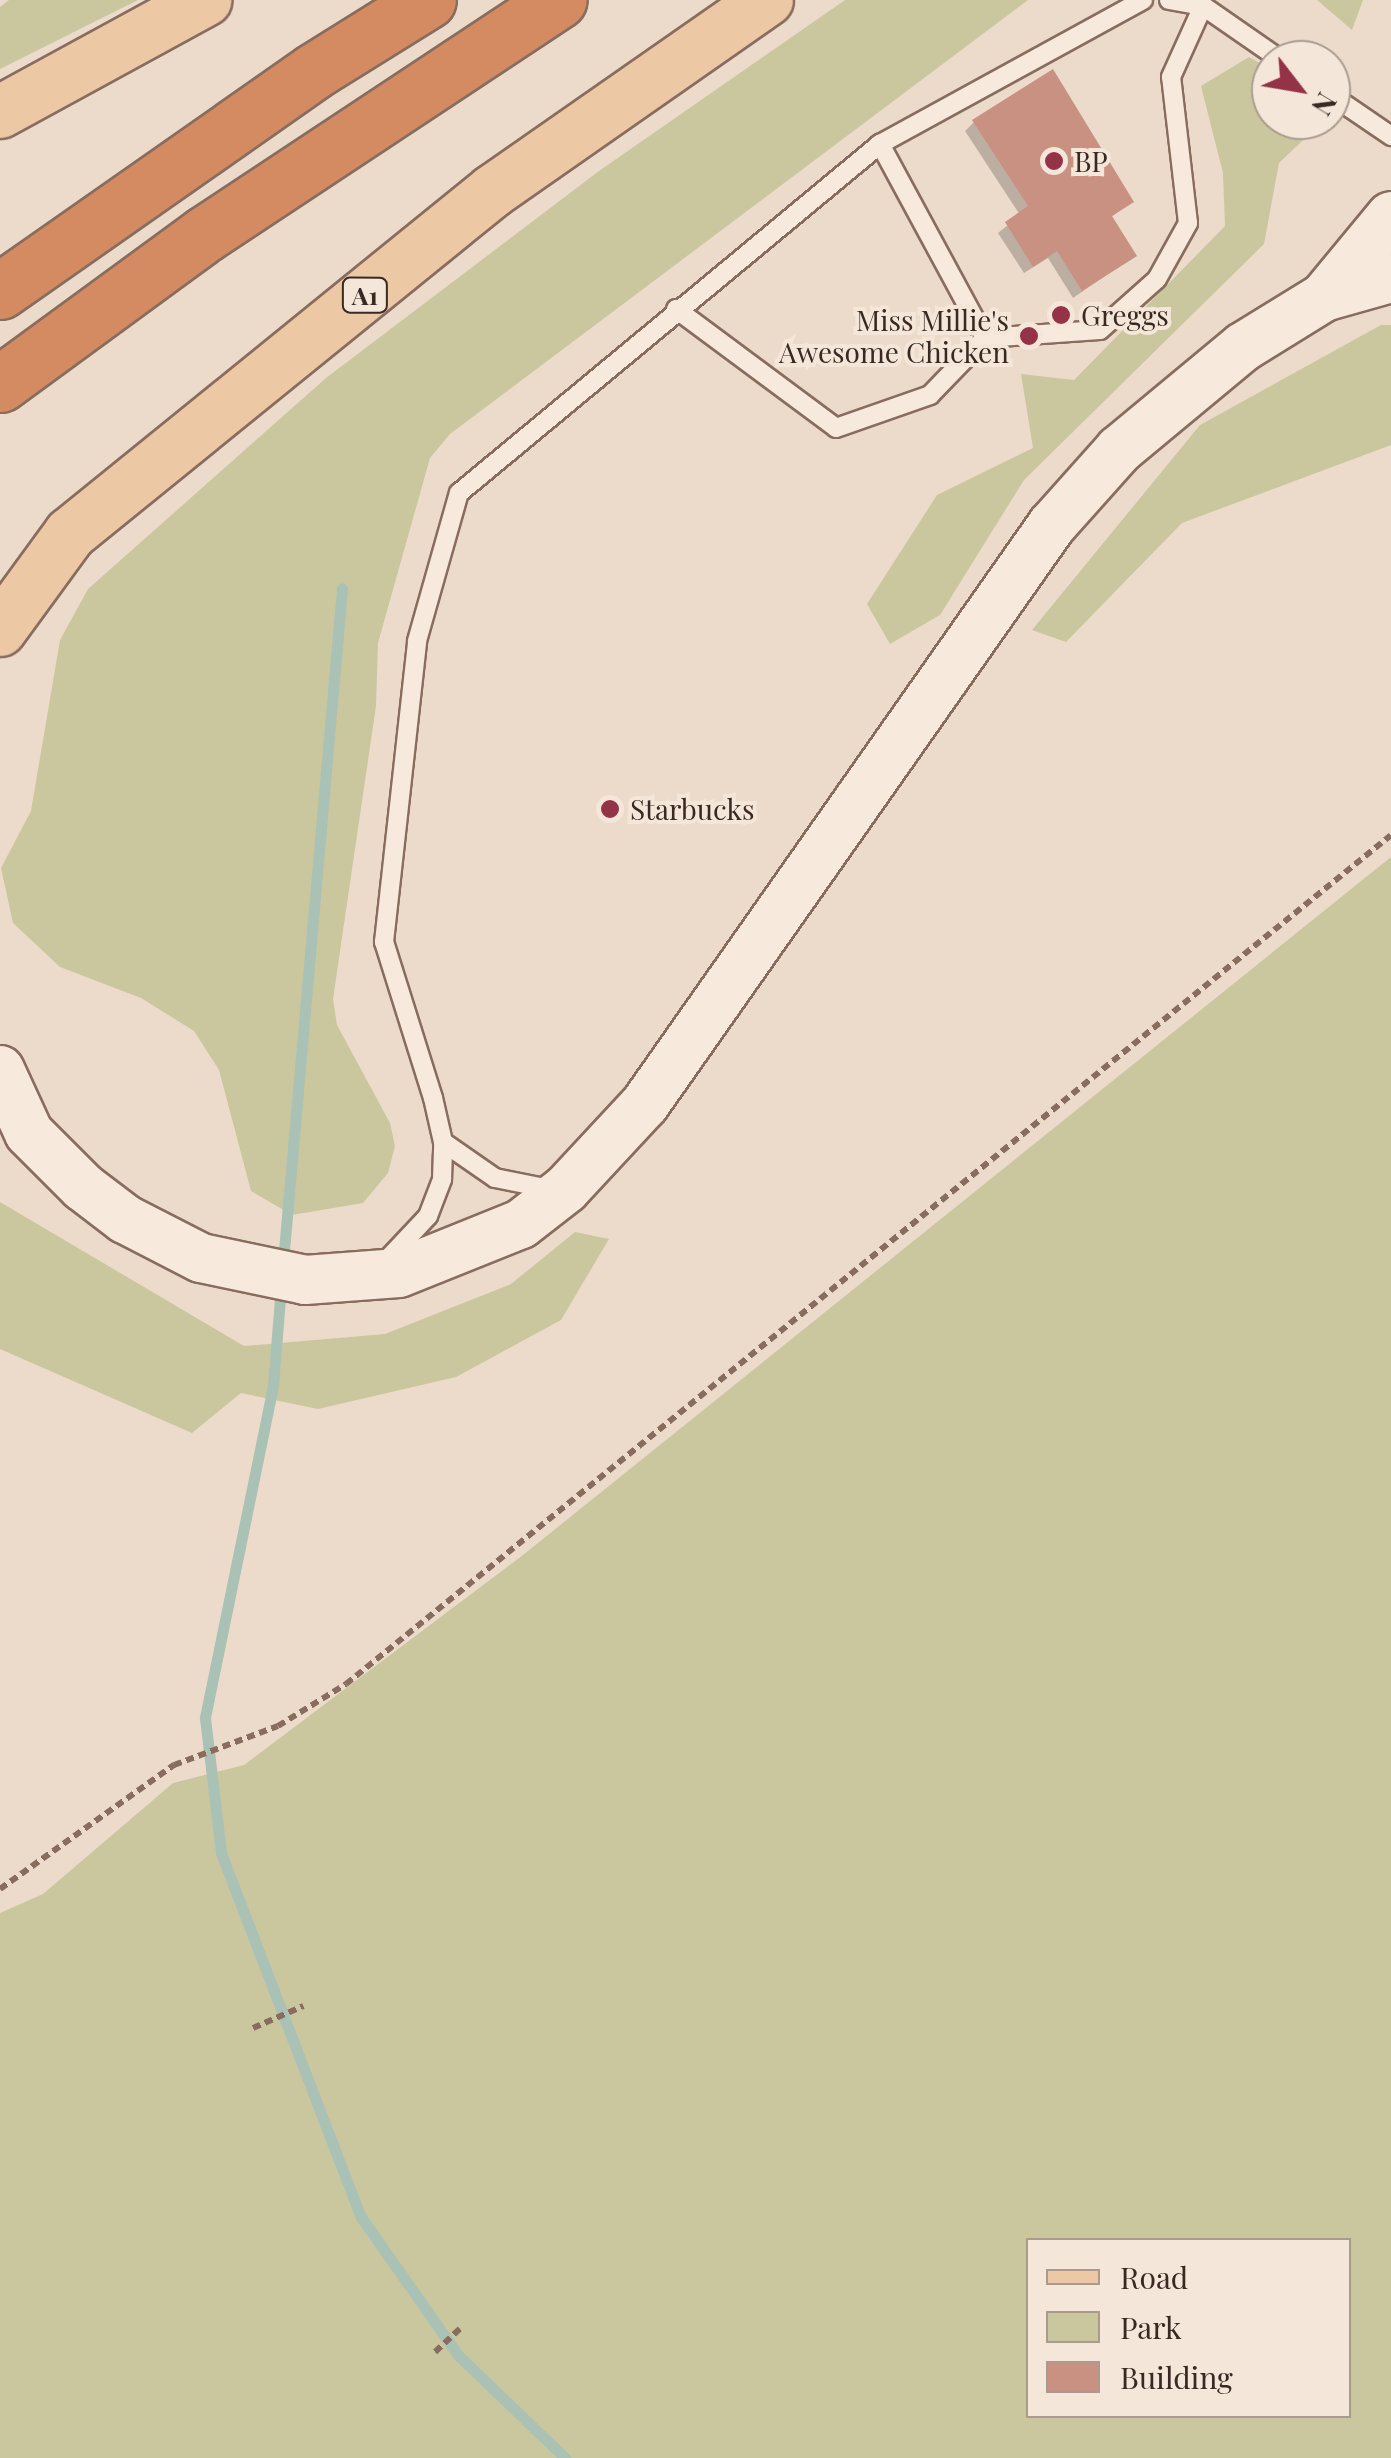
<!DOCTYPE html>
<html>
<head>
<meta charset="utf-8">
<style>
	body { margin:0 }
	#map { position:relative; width:1391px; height:2458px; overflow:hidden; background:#ecdbca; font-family:"Playfair Display",serif }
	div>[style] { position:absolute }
	.green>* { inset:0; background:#cac79e }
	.shadow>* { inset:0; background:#0003 }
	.stream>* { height:11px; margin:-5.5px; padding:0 5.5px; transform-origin:5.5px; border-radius:5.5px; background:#aac1b6 }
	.building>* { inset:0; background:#c89182 }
	.path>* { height:6px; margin-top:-3px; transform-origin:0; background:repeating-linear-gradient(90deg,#886d5f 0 8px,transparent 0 13px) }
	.roads { filter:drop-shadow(2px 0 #886d5f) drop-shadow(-2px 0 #886d5f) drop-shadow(0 2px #886d5f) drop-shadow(0 -2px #886d5f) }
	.lane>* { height:18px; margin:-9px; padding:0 9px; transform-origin:9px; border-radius:9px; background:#f7eadd }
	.secondary>* { height:48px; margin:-24px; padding:0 24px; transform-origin:24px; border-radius:24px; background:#f7eadd }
	.primary>* { height:52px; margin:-26px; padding:0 26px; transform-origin:26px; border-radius:26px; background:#ecc8a5 }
	.highway>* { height:55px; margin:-27.5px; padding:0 27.5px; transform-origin:27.5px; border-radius:27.5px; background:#d58b61 }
	.dots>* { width:28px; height:28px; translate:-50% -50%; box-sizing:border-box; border:5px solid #f4e7d9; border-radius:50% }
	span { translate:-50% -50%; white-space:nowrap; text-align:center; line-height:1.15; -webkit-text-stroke:8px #f4e7d9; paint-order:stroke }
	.shield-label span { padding:2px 8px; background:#f4e7d9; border:2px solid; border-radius:8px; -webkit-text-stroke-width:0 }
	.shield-label { font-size:25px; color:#3a2822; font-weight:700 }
	.poi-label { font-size:28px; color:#3a2822 }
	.left { translate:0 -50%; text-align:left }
	.right { translate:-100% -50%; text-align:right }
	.legend { position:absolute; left:1026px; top:2238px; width:325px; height:180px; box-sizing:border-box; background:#f4e7d9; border:2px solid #aa9b90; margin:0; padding:12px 18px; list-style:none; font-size:30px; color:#3a2822 }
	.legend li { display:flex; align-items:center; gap:20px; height:50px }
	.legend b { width:50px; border:2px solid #aa9b90 }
	.north { position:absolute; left:1251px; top:40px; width:100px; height:100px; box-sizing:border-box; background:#f4e7d9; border:2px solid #aa9b90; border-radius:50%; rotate:121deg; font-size:28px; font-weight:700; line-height:40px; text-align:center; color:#3a2822 }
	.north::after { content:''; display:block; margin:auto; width:35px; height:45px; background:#943247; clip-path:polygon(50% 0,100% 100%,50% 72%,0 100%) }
</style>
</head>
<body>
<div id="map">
	<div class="green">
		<i style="clip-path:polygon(9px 0,138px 0,0 69px,0 7px)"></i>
		<i style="clip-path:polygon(845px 0,1028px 0,450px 434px,430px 458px,378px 643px,376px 706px,333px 999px,337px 1025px,390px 1123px,395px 1146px,388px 1173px,363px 1203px,292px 1215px,251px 1191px,219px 1070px,194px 1031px,141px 998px,60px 967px,13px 923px,1px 868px,31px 811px,60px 640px,88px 589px,326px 378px,599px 171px)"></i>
		<i style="clip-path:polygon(1317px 0,1363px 0,1352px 30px)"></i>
		<i style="clip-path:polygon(1249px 57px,1271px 69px,1271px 120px,1314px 120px,1317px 127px,1279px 163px,1264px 244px,1024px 480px,940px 615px,890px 644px,867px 604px,937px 495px,1033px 448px,1021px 374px,1074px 380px,1225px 226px,1223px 173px,1201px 86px)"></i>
		<i style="clip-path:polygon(1381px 325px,1391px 325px,1391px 445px,1182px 523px,1066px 642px,1032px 630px,1200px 425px)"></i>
		<i style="clip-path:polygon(evenodd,1391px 857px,1391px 2458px,0 2458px,0 1913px,43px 1894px,173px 1783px,244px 1765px,523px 1555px,1391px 857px,1028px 2240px,1348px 2240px,1348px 2416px,1028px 2416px,1028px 2240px)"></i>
		<i style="clip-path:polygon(0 1202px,244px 1346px,385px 1334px,511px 1284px,575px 1232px,609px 1239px,561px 1320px,456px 1377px,318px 1409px,241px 1393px,192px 1433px,0 1349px)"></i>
	</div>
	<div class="shadow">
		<i style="clip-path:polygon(974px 122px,1131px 202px,1110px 218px,1134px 256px,1073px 298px,1048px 258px,1024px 273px,998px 233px,1020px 215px,965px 131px)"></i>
	</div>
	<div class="stream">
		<i style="left:283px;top:1262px;width:676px;rotate:-84.99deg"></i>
		<i style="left:281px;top:1286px;width:100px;rotate:94.6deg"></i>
		<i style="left:273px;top:1386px;width:339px;rotate:101.6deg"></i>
		<i style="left:205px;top:1718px;width:136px;rotate:83.2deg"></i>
		<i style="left:221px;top:1853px;width:390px;rotate:69deg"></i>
		<i style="left:361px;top:2217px;width:169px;rotate:54.9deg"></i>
		<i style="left:458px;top:2355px;width:149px;rotate:43.9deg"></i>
	</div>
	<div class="building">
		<i style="clip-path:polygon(1053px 69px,1134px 202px,1112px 216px,1137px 256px,1082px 291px,1057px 251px,1033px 267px,1005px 222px,1028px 206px,972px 120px)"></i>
	</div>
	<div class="path">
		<i style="left:0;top:1889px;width:214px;rotate:-35.5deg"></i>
		<i style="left:174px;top:1765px;width:111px;rotate:-20.6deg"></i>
		<i style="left:278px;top:1726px;width:80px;rotate:-31.7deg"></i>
		<i style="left:346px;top:1684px;width:1346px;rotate:-39.09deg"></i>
		<i style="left:253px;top:2028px;width:55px;rotate:-23.7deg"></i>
		<i style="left:435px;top:2352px;width:34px;rotate:-43deg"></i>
	</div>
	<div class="roads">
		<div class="lane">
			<i style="left:1169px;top:0;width:35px;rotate:10deg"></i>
			<i style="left:1203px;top:6px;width:95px;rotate:34.7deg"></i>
			<i style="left:1331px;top:95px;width:73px;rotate:34.3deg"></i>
			<i style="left:880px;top:144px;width:221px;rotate:61.6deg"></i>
			<i style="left:676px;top:309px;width:199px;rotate:36.6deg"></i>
			<i style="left:836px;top:428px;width:100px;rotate:-19.3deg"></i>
			<i style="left:930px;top:395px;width:79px;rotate:-46deg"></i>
			<i style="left:985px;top:338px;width:115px;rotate:-4deg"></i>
			<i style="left:1100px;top:330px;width:76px;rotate:-41.8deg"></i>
			<i style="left:1157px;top:279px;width:64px;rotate:-61deg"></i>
			<i style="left:1188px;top:223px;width:147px;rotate:-96.6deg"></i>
			<i style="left:1171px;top:77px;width:78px;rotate:-65.7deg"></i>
			<i style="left:443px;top:1142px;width:63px;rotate:34.7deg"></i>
			<i style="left:495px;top:1178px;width:56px;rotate:11.3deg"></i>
			<i style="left:383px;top:1264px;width:66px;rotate:-46.8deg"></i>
			<i style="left:428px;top:1216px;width:40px;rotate:-69deg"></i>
			<i style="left:442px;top:1179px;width:37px;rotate:-88deg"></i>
			<i style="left:443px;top:1142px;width:45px;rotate:-102.8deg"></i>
			<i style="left:433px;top:1098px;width:164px;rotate:-107.4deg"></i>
			<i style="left:384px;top:942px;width:303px;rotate:-83.7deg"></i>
			<i style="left:417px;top:641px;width:154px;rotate:-74.2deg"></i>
			<i style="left:459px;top:493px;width:547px;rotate:-39.66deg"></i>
			<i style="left:880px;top:144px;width:300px;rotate:-28.7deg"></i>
		</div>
		<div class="secondary">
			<i style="left:1324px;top:297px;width:105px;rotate:-50.4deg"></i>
			<i style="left:0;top:1070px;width:69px;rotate:65.3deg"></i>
			<i style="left:29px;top:1133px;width:76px;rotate:45deg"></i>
			<i style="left:83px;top:1187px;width:53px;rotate:37.3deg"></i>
			<i style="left:125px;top:1219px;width:85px;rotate:27.2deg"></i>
			<i style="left:201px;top:1258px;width:106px;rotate:11.9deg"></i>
			<i style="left:305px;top:1280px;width:94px;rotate:-4.3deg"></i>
			<i style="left:399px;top:1273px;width:131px;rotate:-21.9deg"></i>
			<i style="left:521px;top:1224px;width:57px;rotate:-37.9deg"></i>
			<i style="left:566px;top:1189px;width:116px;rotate:-47.1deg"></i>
			<i style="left:645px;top:1104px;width:708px;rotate:-54.9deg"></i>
			<i style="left:1052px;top:525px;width:101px;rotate:-48.2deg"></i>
			<i style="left:1119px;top:450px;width:161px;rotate:-39.7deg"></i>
			<i style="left:1243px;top:347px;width:95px;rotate:-31.7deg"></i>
			<i style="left:1324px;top:297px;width:70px;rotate:-15.8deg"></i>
		</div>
		<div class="primary">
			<i style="left:0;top:112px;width:234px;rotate:-28.6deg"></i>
			<i style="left:0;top:630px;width:119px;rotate:-53.9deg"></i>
			<i style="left:70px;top:534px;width:545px;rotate:-39.04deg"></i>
			<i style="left:493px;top:191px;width:334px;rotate:-34.9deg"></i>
		</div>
		<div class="highway">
			<i style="left:0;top:291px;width:383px;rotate:-35deg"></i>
			<i style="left:314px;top:71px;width:134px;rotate:-31.9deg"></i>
			<i style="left:0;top:384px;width:254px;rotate:-36.2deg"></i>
			<i style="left:205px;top:234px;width:424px;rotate:-33.5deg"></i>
		</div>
	</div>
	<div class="dots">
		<i style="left:1054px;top:161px;background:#943247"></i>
		<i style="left:1061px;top:315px;background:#943247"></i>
		<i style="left:1029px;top:336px;background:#943247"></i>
		<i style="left:610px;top:809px;background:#943247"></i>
	</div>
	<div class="shield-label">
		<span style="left:365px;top:295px">A1</span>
	</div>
	<div class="poi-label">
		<span class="left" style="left:1074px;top:161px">BP</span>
		<span class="left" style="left:1081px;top:315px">Greggs</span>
		<span class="right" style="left:1009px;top:336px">Miss Millie's<br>Awesome Chicken</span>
		<span class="left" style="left:630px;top:809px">Starbucks</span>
	</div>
	<ul class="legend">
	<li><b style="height:12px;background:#ecc8a5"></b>Road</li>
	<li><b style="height:28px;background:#cac79e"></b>Park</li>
	<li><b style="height:28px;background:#c89182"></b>Building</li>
	</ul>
	<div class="north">N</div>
</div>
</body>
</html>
